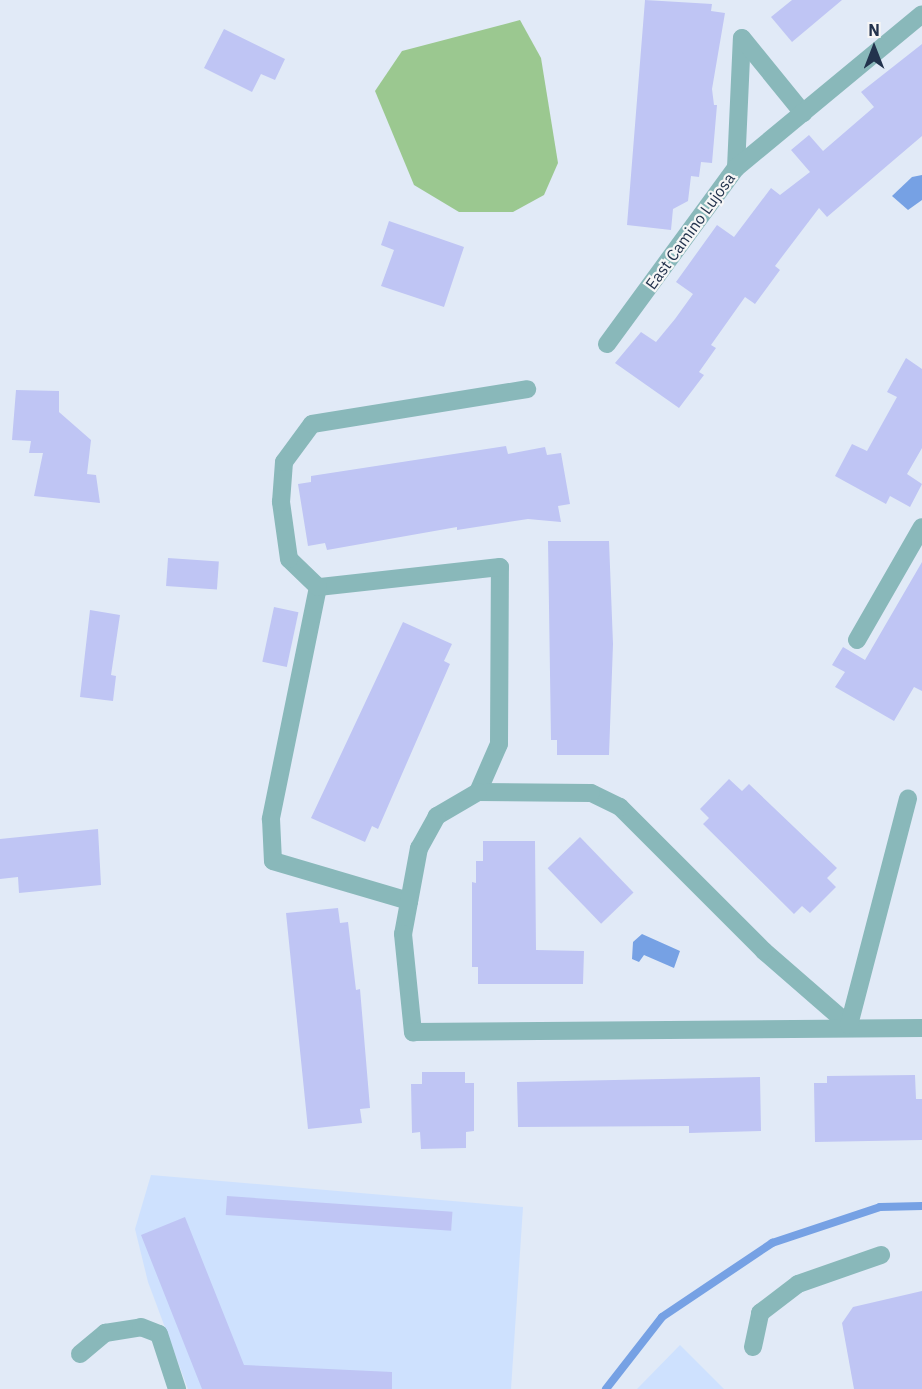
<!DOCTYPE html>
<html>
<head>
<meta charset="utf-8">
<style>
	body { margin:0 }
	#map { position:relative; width:922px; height:1389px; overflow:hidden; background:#e1eaf7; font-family:"IBM Plex Sans",sans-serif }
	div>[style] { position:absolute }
	.built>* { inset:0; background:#cee1fe }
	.green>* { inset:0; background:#9bc890 }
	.water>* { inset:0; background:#76a1e4 }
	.stream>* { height:8px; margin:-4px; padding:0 4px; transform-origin:4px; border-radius:4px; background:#76a1e4 }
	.building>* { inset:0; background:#bfc5f4; transform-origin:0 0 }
	.minor>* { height:18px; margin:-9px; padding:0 9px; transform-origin:9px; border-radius:9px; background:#89b8ba }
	span { translate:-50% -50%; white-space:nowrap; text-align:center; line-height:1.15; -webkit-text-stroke:4.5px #f6f6f6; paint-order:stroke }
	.street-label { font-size:16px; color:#23334d }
	.north { position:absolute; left:844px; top:18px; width:60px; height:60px; -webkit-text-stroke:4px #f6f6f6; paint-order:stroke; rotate:0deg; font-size:16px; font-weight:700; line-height:24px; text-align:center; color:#23334d }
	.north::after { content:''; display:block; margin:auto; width:21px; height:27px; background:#23334d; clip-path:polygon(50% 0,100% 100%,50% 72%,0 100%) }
</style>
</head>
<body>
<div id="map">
	<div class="built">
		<i style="clip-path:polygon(151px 1175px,523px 1207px,511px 1389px,188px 1389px,148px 1282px,135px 1229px)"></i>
		<i style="clip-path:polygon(680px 1345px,724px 1389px,637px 1389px)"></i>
	</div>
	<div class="green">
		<i style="clip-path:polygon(520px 20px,541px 58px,558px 163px,544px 195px,513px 212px,459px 212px,414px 185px,375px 91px,402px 51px)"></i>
	</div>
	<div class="water">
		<i style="clip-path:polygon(922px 175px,922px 200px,908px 210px,892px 196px,912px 177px)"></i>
		<i style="clip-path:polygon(642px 934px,680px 951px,674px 968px,644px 955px,639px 962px,632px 959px,633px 942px)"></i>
	</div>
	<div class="stream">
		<i style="left:606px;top:1389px;width:91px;rotate:-52.1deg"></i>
		<i style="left:662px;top:1317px;width:133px;rotate:-33.9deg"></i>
		<i style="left:772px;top:1243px;width:114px;rotate:-18.4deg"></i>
		<i style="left:880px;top:1207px;width:42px;rotate:-1.4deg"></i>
	</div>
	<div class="building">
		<i style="clip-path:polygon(645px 0,712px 4px,711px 11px,725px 13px,712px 89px,714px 105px,717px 105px,712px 163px,701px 162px,699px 177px,691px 176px,688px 201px,673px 209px,671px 230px,627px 225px)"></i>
		<i style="clip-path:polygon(792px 0,842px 0,792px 42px,771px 17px)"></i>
		<i style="clip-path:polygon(224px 29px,285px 59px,275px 80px,261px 74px,252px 92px,204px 68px)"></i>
		<i style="clip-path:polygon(922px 44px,922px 136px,827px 217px,819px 208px,775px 266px,780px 270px,755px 304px,745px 297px,711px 345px,716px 348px,699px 372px,704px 375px,679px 408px,615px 363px,641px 332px,656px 342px,675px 319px,693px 294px,676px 282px,717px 225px,734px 237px,771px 188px,780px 195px,810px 172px,791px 150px,809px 135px,823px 151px,874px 107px,861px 92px)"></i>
		<i style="clip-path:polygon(389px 221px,464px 247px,444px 307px,381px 286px,394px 250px,381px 245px)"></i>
		<i style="clip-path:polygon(906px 358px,922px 369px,922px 448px,907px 474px,922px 484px,910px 507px,890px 496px,886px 504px,835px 476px,852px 444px,867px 451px,897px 397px,887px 392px)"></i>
		<i style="clip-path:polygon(16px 390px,59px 391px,59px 412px,91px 440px,87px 474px,96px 475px,100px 503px,34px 496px,43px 453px,29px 453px,31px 441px,12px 440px)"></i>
		<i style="clip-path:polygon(506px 446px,508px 454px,545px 447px,547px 455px,561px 453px,570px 504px,558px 506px,561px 522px,528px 519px,457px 530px,457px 527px,327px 550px,325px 543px,308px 546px,298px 484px,311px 482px,311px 476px)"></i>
		<i style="clip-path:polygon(548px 541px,609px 541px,613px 644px,609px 755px,557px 755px,557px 740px,551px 740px)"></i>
		<i style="left:168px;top:558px;width:51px;height:28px;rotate:4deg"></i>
		<i style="clip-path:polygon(922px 562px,922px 691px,914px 687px,894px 721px,835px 687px,845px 672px,832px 665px,843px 647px,865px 660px)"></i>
		<i style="left:274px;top:607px;width:25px;height:56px;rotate:12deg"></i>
		<i style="clip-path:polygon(90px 610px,120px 615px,111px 675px,116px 676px,113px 701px,80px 697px)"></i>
		<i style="clip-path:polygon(403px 622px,452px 644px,444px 661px,450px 664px,378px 829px,372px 826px,365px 842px,311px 818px)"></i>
		<i style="clip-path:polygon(729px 779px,742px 791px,749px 784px,837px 868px,827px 878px,836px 887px,810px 913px,802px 906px,794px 914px,703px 824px,709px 818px,700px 809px)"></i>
		<i style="clip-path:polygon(98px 829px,101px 885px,19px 893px,18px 877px,0 879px,0 839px)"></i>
		<i style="left:580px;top:837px;width:77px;height:45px;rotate:46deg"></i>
		<i style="clip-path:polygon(483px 841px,535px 841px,536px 950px,584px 951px,583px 984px,478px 984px,478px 967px,472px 967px,472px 882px,476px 883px,476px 861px,483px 861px)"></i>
		<i style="clip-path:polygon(338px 908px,340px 923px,348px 922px,356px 990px,360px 989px,370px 1108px,360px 1109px,362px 1123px,308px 1129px,286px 913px)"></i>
		<i style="clip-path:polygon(422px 1072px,465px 1072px,465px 1083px,474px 1083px,474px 1131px,466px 1132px,466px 1148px,421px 1149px,420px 1132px,412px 1133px,411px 1084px,422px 1084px)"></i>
		<i style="clip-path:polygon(915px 1075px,916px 1099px,922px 1099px,922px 1140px,815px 1142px,814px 1083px,827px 1083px,827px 1076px)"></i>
		<i style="clip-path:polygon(760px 1077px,761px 1131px,689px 1133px,689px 1126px,518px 1127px,517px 1082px)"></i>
		<i style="left:227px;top:1196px;width:226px;height:19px;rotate:4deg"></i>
		<i style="clip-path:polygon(185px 1217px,244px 1365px,392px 1372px,392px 1389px,202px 1389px,141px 1235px)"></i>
		<i style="clip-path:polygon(922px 1291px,922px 1389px,854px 1389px,842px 1323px,853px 1307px)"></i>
	</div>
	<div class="minor">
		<i style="left:736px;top:168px;width:130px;rotate:-87.4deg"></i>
		<i style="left:742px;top:38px;width:97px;rotate:50.9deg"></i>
		<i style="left:607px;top:344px;width:218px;rotate:-53.8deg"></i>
		<i style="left:736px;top:168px;width:241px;rotate:-39.6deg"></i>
		<i style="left:318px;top:587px;width:237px;rotate:101.5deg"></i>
		<i style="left:271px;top:819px;width:42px;rotate:87.3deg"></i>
		<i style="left:273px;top:861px;width:142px;rotate:16.4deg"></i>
		<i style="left:857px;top:640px;width:130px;rotate:-60.1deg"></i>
		<i style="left:478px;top:792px;width:52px;rotate:-66.4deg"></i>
		<i style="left:499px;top:744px;width:177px;rotate:-89.7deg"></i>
		<i style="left:500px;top:567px;width:183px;rotate:173.7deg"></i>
		<i style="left:318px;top:587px;width:40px;rotate:-136deg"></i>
		<i style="left:289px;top:559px;width:58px;rotate:-98deg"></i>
		<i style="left:281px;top:502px;width:40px;rotate:-85.7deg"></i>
		<i style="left:284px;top:462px;width:47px;rotate:-53.6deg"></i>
		<i style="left:312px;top:424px;width:218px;rotate:-9.2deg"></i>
		<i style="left:849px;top:1025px;width:113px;rotate:-139deg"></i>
		<i style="left:764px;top:951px;width:204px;rotate:-135deg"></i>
		<i style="left:620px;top:807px;width:32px;rotate:-154deg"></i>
		<i style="left:591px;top:793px;width:113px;rotate:-179.5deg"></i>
		<i style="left:478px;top:792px;width:48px;rotate:149.7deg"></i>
		<i style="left:437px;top:816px;width:37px;rotate:119deg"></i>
		<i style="left:419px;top:848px;width:87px;rotate:100.5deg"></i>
		<i style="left:403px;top:934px;width:99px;rotate:84.2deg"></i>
		<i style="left:413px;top:1032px;width:509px;rotate:-0.45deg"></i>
		<i style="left:849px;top:1025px;width:234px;rotate:-75.4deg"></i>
		<i style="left:753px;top:1347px;width:35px;rotate:-78deg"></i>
		<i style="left:760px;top:1313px;width:48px;rotate:-37.3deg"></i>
		<i style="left:798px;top:1284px;width:88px;rotate:-19.3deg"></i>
		<i style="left:80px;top:1354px;width:33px;rotate:-40deg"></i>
		<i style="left:105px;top:1333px;width:36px;rotate:-9deg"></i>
		<i style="left:141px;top:1327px;width:19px;rotate:21deg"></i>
		<i style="left:159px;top:1334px;width:58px;rotate:71.9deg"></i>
	</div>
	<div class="street-label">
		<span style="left:690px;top:231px;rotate:-54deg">East Camino Lujosa</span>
	</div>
	<div class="north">N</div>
</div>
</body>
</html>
